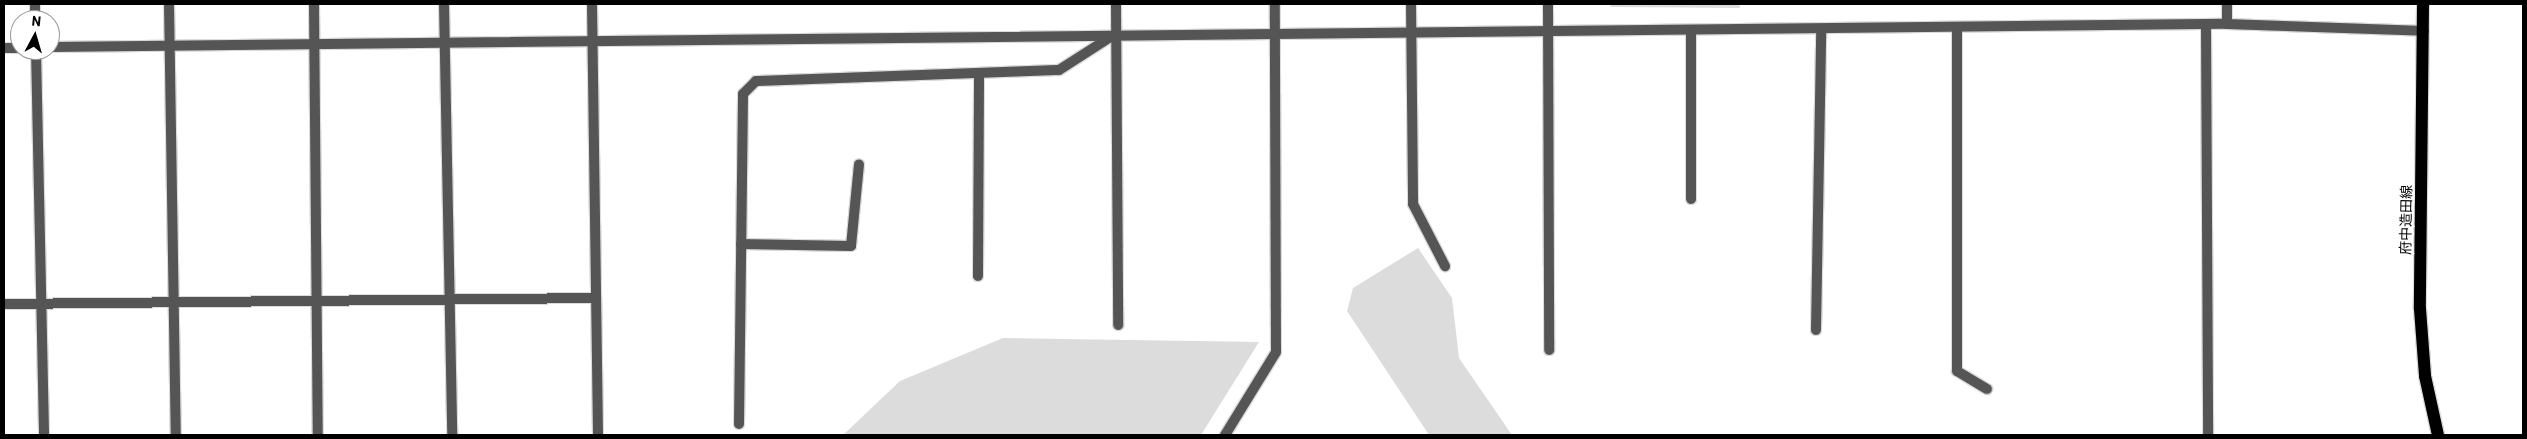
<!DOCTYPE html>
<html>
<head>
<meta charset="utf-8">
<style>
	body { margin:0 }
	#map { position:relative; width:2527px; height:439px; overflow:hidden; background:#fff; font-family:Barlow,"Noto Sans JP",sans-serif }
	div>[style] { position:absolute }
	.green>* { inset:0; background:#dcdcdc }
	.roads { filter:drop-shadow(1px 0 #dbdbdb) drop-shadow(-1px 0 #dbdbdb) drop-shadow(0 1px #dbdbdb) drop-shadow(0 -1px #dbdbdb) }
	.street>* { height:10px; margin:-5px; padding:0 5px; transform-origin:5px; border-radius:5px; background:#555 }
	.primary>* { height:12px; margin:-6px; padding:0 6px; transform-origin:6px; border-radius:6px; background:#000 }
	span { translate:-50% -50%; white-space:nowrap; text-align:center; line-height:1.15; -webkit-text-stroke:4px #fff; paint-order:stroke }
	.street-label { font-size:14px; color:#000 }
	.frame { position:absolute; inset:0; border:5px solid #000; pointer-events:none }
	.north { position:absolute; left:10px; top:10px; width:50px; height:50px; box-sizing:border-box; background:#fff; border:1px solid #999; border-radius:50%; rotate:6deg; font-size:14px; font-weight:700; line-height:20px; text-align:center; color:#000 }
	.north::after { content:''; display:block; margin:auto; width:18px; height:22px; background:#000; clip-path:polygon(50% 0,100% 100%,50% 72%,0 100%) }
</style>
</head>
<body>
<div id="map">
	<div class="green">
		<i style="clip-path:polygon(1612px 4px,1739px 4px,1740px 8px,1610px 7px)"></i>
		<i style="clip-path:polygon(1418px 248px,1452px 298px,1459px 358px,1512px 435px,1429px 435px,1347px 311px,1353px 288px)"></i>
		<i style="clip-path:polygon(1003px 338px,1259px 342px,1201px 435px,843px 435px,900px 381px)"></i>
	</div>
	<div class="roads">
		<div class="street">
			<i style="left:35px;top:4px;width:16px;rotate:90deg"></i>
			<i style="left:169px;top:4px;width:431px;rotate:89.1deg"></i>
			<i style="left:314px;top:4px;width:431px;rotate:89.5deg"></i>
			<i style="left:444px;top:4px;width:431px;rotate:88.9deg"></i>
			<i style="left:592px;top:4px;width:431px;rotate:89.2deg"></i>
			<i style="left:1116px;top:4px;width:321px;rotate:89.6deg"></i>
			<i style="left:1411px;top:4px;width:200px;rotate:89.4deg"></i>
			<i style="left:1413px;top:204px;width:70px;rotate:62.7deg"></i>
			<i style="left:1548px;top:4px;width:346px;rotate:89.8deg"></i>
			<i style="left:2227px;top:4px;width:20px;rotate:90deg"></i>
			<i style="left:2206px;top:25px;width:410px;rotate:89.7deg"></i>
			<i style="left:1957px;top:29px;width:342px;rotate:90deg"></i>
			<i style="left:1957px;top:371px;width:35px;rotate:31deg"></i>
			<i style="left:1691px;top:30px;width:169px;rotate:90deg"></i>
			<i style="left:50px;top:47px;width:2177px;rotate:-0.61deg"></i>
			<i style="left:2227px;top:24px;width:197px;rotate:2deg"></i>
			<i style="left:4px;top:48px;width:16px"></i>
			<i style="left:36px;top:50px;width:385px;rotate:88.8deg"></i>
			<i style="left:741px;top:244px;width:110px;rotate:1deg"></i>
			<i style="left:851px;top:246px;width:82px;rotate:-84.4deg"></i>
			<i style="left:978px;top:276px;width:201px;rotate:-89.7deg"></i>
			<i style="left:4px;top:304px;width:592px;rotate:-0.58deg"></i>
			<i style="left:1816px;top:330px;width:300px;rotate:-89deg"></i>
			<i style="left:739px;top:424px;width:330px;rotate:-89.3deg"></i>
			<i style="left:743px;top:94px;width:18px;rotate:-45deg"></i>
			<i style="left:756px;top:81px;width:303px;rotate:-2.1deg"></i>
			<i style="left:1059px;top:70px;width:67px;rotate:-32.7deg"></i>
			<i style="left:1225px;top:435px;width:97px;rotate:-58.4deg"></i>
			<i style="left:1276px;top:352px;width:348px;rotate:-90.2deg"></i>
		</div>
		<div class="primary">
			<i style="left:2423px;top:4px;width:305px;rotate:90.6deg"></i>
			<i style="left:2420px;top:309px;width:67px;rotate:85.7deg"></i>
			<i style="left:2425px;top:376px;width:60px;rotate:77.6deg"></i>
		</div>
	</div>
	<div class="street-label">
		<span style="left:2406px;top:220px;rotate:-89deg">府中造田線</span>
	</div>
	<div class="frame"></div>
	<div class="north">N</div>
</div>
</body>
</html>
